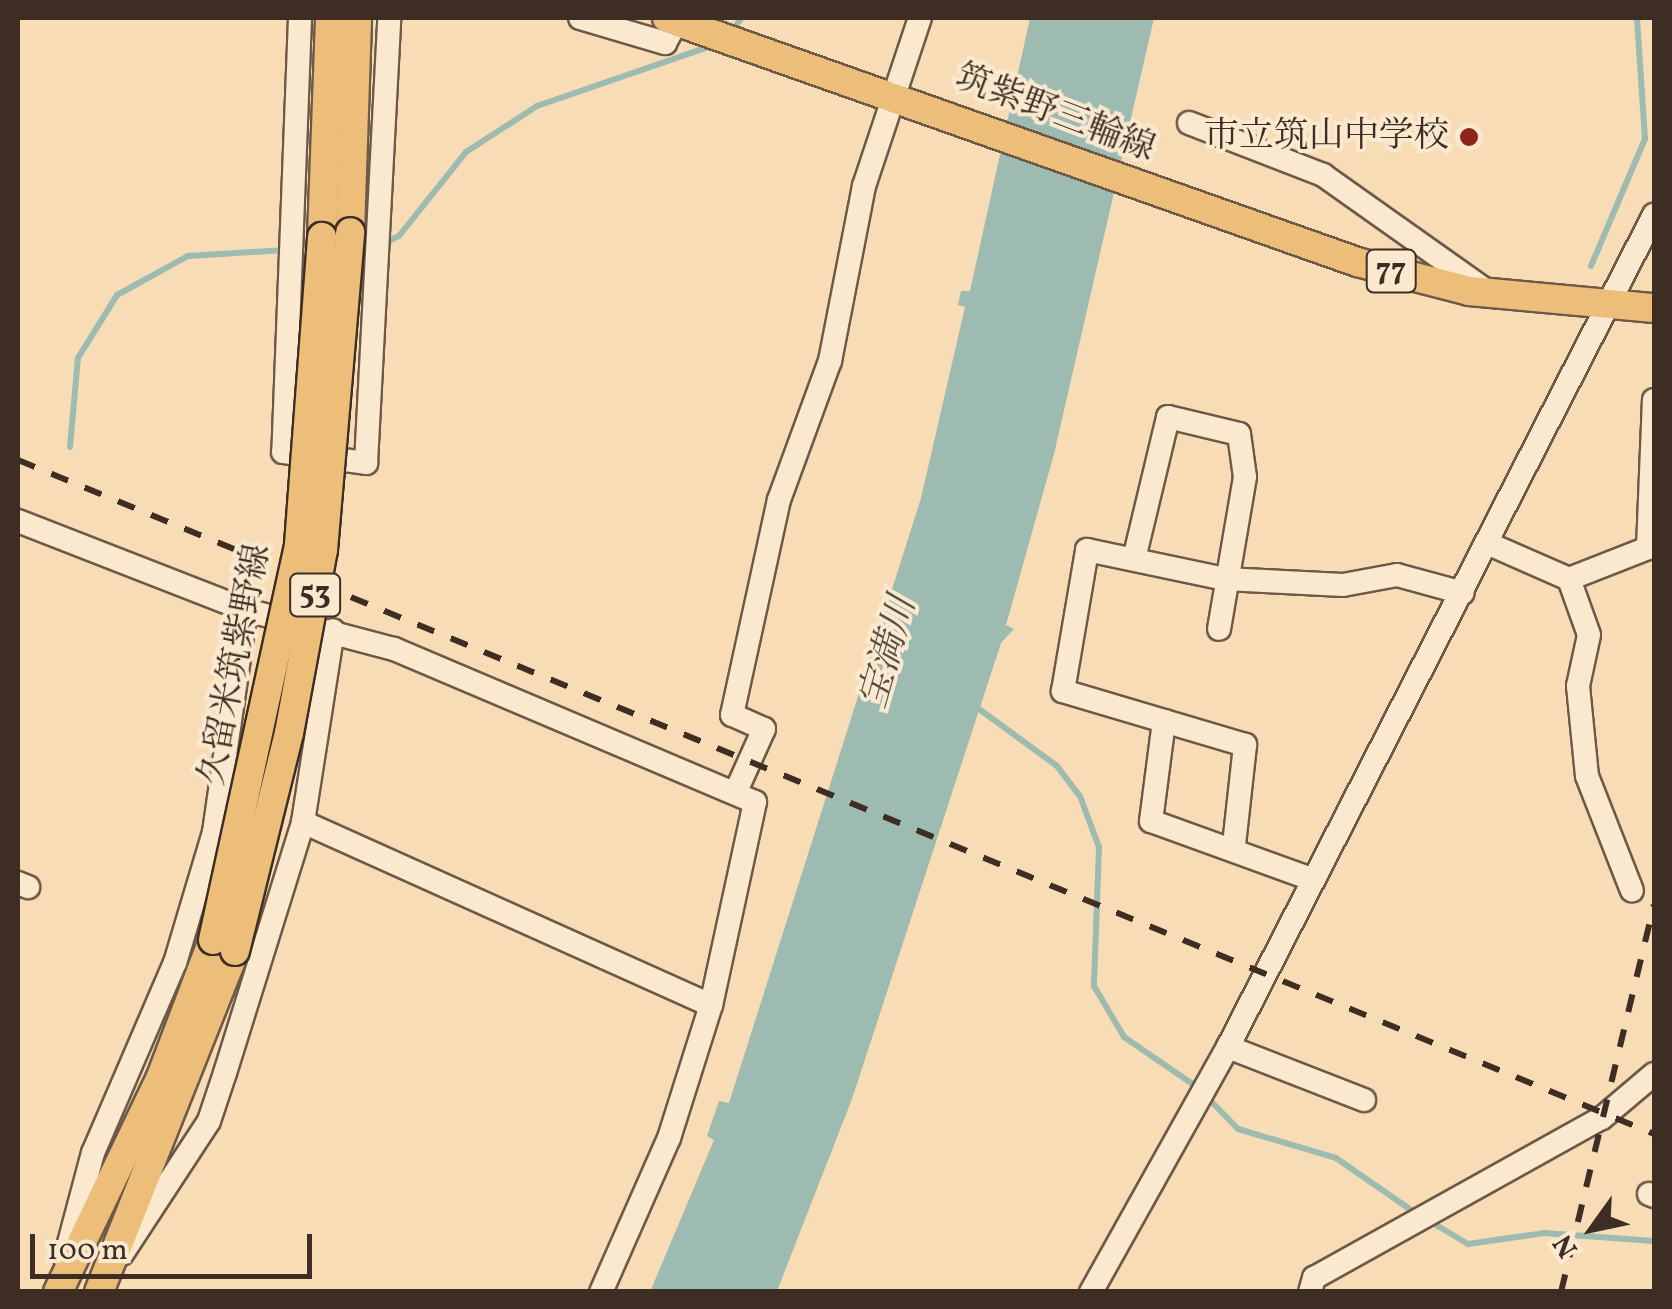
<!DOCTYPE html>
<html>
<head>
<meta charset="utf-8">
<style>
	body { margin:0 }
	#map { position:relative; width:1672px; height:1309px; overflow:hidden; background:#f8dcb5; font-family:Vollkorn,"Noto Serif JP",serif }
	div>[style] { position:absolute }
	.water>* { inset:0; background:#9dbbb1 }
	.stream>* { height:6px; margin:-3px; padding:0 3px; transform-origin:3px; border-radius:3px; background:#9dbbb1 }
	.roads { filter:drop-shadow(2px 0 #6c5948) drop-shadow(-2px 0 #6c5948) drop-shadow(0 2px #6c5948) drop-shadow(0 -2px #6c5948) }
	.minor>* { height:22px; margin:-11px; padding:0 11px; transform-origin:11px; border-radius:11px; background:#fae8cf }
	.major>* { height:28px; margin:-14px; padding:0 14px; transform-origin:14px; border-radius:14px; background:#ecbe7a }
	.rail>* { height:6px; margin-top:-3px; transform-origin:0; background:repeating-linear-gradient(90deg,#3d2d23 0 18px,transparent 0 36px) }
	.bridges { filter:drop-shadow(2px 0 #3d2d23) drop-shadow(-2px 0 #3d2d23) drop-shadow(0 2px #3d2d23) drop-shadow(0 -2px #3d2d23) }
	.major-bridge>* { height:28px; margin:-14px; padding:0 14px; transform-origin:14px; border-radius:14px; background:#ecbe7a }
	.dots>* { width:28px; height:28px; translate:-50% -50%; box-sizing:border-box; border:5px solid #fae8cf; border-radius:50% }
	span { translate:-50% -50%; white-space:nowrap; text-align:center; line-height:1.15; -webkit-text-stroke:8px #fae8cf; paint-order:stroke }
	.shield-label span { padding:2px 8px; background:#fae8cf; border:2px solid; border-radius:8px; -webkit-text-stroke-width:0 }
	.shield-label { font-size:32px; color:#3d2d23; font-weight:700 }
	.street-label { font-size:35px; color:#3d2d23 }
	.poi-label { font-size:35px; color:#3d2d23 }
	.right { translate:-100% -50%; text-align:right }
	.water-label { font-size:38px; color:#555046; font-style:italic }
	.frame { position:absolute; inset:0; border:20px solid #3d2d23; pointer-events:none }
	.north { position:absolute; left:1542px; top:1179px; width:100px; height:100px; -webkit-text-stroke:8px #fae8cf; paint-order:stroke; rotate:237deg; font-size:28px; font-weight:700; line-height:40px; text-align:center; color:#3d2d23 }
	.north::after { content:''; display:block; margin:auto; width:35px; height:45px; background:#3d2d23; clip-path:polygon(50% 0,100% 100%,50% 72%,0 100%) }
	.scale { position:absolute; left:30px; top:1234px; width:282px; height:45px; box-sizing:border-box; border:5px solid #3d2d23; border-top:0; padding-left:12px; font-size:30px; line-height:35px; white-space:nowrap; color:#3d2d23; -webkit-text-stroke:8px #fae8cf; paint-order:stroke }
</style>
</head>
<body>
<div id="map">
	<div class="water">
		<i style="clip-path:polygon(1030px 18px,1154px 18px,1054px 454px,1006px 625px,1014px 629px,1001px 643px,852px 1099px,777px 1291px,650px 1292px,714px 1140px,707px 1136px,719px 1101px,729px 1103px,921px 498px,965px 307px,958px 305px,961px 291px,970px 291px)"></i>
	</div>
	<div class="stream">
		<i style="left:730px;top:34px;width:19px;rotate:-55deg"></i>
		<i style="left:381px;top:245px;width:20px;rotate:-27deg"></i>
		<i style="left:399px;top:236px;width:107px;rotate:-51.4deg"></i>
		<i style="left:466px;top:152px;width:85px;rotate:-32.9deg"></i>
		<i style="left:537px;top:106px;width:190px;rotate:-19deg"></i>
		<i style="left:1591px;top:266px;width:138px;rotate:-67deg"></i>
		<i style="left:1645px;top:139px;width:121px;rotate:-93.8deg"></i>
		<i style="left:70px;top:447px;width:89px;rotate:-84.9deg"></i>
		<i style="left:78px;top:358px;width:74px;rotate:-58.2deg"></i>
		<i style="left:117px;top:295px;width:81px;rotate:-28.8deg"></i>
		<i style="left:188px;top:256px;width:97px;rotate:-3.5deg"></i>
		<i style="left:975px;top:706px;width:102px;rotate:36.2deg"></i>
		<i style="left:1057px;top:766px;width:38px;rotate:53deg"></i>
		<i style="left:1080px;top:796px;width:54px;rotate:69.6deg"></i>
		<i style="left:1099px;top:847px;width:139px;rotate:92.1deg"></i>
		<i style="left:1094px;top:986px;width:59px;rotate:59.5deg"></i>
		<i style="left:1124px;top:1037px;width:88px;rotate:34.4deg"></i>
		<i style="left:1206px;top:1096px;width:46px;rotate:45.9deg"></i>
		<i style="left:1238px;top:1129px;width:102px;rotate:16.5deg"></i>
		<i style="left:1336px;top:1158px;width:98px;rotate:34.7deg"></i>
		<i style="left:1428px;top:1220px;width:47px;rotate:31deg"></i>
		<i style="left:1468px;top:1244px;width:77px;rotate:-8.2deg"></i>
		<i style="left:1544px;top:1233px;width:110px;rotate:4.2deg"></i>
	</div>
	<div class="roads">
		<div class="minor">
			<i style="left:300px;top:18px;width:434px;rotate:92.2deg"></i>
			<i style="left:283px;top:452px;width:84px;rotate:7.5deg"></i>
			<i style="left:366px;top:463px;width:446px;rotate:-87deg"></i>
			<i style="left:580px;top:18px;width:89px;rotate:16.4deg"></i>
			<i style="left:665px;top:43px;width:25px;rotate:-61deg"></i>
			<i style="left:1189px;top:123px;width:144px;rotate:21.2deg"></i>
			<i style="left:1323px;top:175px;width:206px;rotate:35.3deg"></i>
			<i style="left:18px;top:521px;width:245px;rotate:21.3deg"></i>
			<i style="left:246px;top:610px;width:153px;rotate:14.8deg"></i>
			<i style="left:394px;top:649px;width:392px;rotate:23deg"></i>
			<i style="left:755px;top:802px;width:208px;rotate:102.2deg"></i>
			<i style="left:711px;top:1005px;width:139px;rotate:107.5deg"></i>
			<i style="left:669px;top:1138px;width:168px;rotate:113.8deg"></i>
			<i style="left:1496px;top:547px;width:80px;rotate:23.7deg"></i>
			<i style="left:1569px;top:579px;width:85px;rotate:-21.4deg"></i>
			<i style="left:1648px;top:548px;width:148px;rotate:-87.7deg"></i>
			<i style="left:1134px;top:559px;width:146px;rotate:-76.5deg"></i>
			<i style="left:1168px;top:417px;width:73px;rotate:13.5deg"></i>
			<i style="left:1239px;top:434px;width:43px;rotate:82.1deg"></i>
			<i style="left:1245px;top:477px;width:154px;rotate:99.7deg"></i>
			<i style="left:1569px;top:579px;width:59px;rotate:70.3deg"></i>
			<i style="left:1589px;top:635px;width:52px;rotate:102.2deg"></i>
			<i style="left:1578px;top:686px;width:90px;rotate:84.3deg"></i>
			<i style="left:1587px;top:776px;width:123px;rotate:68.6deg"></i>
			<i style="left:1164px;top:721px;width:101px;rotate:97.4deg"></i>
			<i style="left:1151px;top:821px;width:173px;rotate:19.9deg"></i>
			<i style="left:737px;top:789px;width:66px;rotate:-65.8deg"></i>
			<i style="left:764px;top:729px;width:35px;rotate:-156deg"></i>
			<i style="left:732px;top:715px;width:220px;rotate:-77.7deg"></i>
			<i style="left:779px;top:500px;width:148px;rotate:-69.9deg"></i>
			<i style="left:830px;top:361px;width:178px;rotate:-79deg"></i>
			<i style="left:864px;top:186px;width:177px;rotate:-71.6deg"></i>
			<i style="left:303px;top:822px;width:447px;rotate:24.2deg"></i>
			<i style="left:1234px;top:845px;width:101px;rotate:-83.7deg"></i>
			<i style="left:1245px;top:745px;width:190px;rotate:-163.5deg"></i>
			<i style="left:1063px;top:691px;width:143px;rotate:-80.3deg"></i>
			<i style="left:1087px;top:550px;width:141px;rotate:11.9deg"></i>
			<i style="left:1225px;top:579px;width:118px;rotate:2.9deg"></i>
			<i style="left:1343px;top:585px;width:55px;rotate:-10.5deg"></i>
			<i style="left:1397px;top:575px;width:68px;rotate:15.3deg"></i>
			<i style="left:18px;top:883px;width:11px;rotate:22deg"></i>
			<i style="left:1228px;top:1047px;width:146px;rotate:21.3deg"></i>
			<i style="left:1649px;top:1194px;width:5px;rotate:22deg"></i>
			<i style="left:122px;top:1254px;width:159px;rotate:-56.8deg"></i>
			<i style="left:209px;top:1121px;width:51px;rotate:-71.6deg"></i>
			<i style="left:225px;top:1073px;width:263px;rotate:-72.7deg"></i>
			<i style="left:303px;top:822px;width:194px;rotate:-81.1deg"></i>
			<i style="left:65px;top:1258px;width:109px;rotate:-75.1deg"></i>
			<i style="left:93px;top:1153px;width:207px;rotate:-66.7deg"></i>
			<i style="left:175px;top:963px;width:137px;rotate:-73.4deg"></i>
			<i style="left:214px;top:832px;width:224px;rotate:-81.8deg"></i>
			<i style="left:1091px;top:1292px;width:281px;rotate:-60.8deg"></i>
			<i style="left:1228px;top:1047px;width:935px;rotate:-62.89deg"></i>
			<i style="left:1310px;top:1292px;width:15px;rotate:-74deg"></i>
			<i style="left:1314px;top:1278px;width:329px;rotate:-29.1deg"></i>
			<i style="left:1602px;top:1118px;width:68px;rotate:-40.2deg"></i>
		</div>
		<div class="major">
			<i style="left:667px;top:18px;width:732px;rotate:19.47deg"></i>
			<i style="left:1357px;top:262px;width:116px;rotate:14.5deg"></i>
			<i style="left:1469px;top:291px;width:186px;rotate:5.3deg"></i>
			<i style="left:350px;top:232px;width:214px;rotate:-88.1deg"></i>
			<i style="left:322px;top:237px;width:219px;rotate:-87.9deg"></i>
			<i style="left:58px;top:1292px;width:238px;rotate:-64.4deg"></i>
			<i style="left:161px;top:1077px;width:147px;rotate:-69.2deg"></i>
			<i style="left:99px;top:1292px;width:367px;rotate:-68.3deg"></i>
		</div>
	</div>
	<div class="rail">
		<i style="left:18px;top:460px;width:1769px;rotate:22.39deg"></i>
		<i style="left:1561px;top:1292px;width:398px;rotate:-76.5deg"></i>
	</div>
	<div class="bridges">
		<div class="major-bridge">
			<i style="left:213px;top:940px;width:405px;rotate:-77.7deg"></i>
			<i style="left:299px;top:544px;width:308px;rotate:-85.7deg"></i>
			<i style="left:235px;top:951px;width:225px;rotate:-76.1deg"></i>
			<i style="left:289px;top:733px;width:186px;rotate:-79.5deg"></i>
			<i style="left:323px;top:550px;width:319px;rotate:-85.1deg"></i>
		</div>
	</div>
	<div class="dots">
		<i style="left:1469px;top:137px;background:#8f2418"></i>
	</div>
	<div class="shield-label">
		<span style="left:1391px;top:271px">77</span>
		<span style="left:315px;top:595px">53</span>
	</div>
	<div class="street-label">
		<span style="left:1055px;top:114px;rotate:21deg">筑紫野三輪線</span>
		<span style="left:236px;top:665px;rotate:-79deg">久留米筑紫野線</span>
	</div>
	<div class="poi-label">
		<span class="right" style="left:1449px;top:137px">市立筑山中学校</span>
	</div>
	<div class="water-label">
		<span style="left:890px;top:653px;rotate:-74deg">宝満川</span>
	</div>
	<div class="frame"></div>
	<div class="north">N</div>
	<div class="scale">100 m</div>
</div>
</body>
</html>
